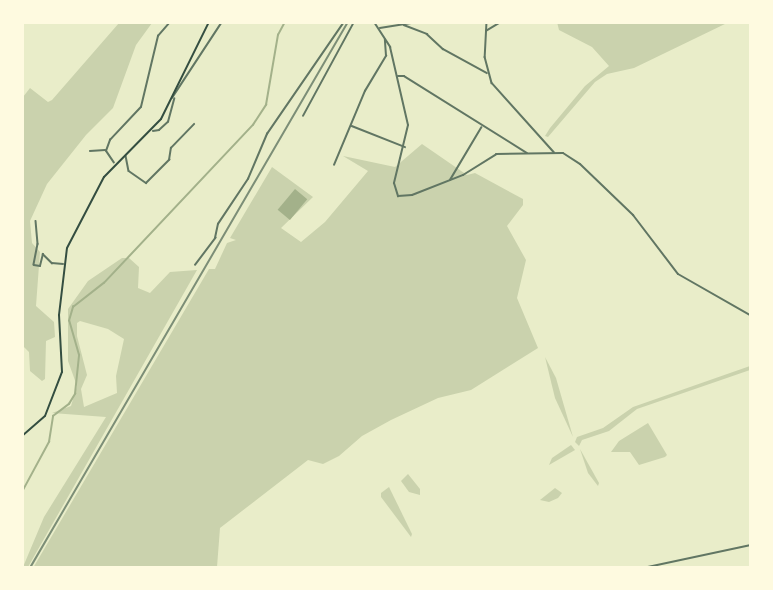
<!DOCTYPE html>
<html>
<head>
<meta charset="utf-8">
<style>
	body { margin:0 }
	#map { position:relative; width:773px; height:590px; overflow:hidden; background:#e9edc9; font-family:"Space Grotesk",sans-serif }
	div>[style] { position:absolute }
	.green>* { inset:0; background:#cad2ad }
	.water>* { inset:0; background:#a3b18a; transform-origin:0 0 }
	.stream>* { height:1.5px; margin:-0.75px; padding:0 0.75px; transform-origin:0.75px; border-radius:0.75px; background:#a3b18a }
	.minor>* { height:1.5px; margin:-0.75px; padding:0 0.75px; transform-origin:0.75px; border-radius:0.75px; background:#617663 }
	.tertiary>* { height:2px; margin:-1px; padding:0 1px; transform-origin:1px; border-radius:1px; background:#617663 }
	.secondary>* { height:2px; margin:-1px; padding:0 1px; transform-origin:1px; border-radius:1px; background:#344e41 }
	.rail>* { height:1.5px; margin:-0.75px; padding:0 0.75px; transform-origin:0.75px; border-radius:0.75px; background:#7c8e77 }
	span { translate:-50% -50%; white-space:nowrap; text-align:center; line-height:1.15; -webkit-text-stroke:6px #fefae0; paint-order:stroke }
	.frame { position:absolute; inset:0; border:24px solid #fefae0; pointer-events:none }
</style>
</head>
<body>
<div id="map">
	<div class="green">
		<i style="clip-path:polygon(557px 22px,727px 22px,727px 23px,634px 68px,607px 74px,595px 82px,548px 137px,545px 136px,550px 128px,585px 86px,609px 66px,592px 47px,559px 30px)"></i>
		<i style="clip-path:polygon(119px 23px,152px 23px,136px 45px,113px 108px,86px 135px,47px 184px,30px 221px,32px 243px,40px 252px,36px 306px,54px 322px,55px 337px,46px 341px,45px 379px,42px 381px,30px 371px,29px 352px,23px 346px,23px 97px,30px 88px,48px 102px,52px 100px)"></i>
		<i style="clip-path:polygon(422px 144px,467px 175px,475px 173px,523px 199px,523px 205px,507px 226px,526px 260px,517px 298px,538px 348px,471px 390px,438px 398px,391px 420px,362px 436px,339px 456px,323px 464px,308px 460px,220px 528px,217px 567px,33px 568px,209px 269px,215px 269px,227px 243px,236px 240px,230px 238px,272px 167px,313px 197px,281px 228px,301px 242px,325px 222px,368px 171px,343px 156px,395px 167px)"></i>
		<i style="clip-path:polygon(evenodd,122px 258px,129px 258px,139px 267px,138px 288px,150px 293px,170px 272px,197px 270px,28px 567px,23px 567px,44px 517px,106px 417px,52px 413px,71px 406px,77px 386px,68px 361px,68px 309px,88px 281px,122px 258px,80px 321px,108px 329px,124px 339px,116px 376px,117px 393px,84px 407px,81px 389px,87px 375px,77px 336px,77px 323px,80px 321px)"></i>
		<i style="clip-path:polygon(545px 357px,556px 378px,573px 437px,555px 398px)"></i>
		<i style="clip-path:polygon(750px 366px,750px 370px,637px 409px,609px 431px,582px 440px,579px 446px,575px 442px,577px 437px,603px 428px,633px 407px)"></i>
		<i style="clip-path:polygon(648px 423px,667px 455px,665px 457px,639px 465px,630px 452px,611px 452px,619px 441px)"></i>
		<i style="clip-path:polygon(571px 445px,575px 450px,549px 465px,552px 458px)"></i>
		<i style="clip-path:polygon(580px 449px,599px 483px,598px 486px,588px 473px)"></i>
		<i style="clip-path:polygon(408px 474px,420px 489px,420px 495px,409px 492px,401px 481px)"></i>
		<i style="clip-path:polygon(389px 487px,412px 534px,411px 537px,381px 497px,381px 493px)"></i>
		<i style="clip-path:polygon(555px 488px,562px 493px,558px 498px,549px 502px,540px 500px)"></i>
	</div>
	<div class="water">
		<i style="left:295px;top:189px;width:16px;height:27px;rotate:40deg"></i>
	</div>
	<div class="stream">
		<i style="left:22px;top:492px;width:57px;rotate:-61.6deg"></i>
		<i style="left:49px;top:442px;width:26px;rotate:-81deg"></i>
		<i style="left:53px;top:416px;width:20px;rotate:-37deg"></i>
		<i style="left:69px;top:404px;width:12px;rotate:-59deg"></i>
		<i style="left:75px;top:394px;width:39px;rotate:-84deg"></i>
		<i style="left:79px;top:355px;width:35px;rotate:-106deg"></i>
		<i style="left:69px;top:321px;width:15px;rotate:-74deg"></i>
		<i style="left:73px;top:307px;width:39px;rotate:-38deg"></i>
		<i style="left:104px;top:283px;width:217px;rotate:-46.7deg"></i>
		<i style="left:253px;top:125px;width:24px;rotate:-57deg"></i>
		<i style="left:266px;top:105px;width:71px;rotate:-80.3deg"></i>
		<i style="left:278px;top:35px;width:15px;rotate:-62deg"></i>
	</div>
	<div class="minor">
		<i style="left:487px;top:22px;width:35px;rotate:93deg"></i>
		<i style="left:485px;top:57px;width:27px;rotate:75deg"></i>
		<i style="left:492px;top:83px;width:93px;rotate:48.1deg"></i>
		<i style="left:404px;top:25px;width:25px;rotate:21deg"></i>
		<i style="left:427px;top:34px;width:22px;rotate:43deg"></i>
		<i style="left:443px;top:49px;width:50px;rotate:28.6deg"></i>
		<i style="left:380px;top:28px;width:36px;rotate:-9deg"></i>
		<i style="left:486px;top:31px;width:17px;rotate:-31deg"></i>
		<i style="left:398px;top:76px;width:6px"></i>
		<i style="left:404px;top:76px;width:145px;rotate:32deg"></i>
		<i style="left:172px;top:98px;width:91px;rotate:-56.7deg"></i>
		<i style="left:303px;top:116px;width:107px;rotate:-61.5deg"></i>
		<i style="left:352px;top:126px;width:57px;rotate:21.6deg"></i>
		<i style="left:153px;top:131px;width:6px;rotate:-9deg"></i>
		<i style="left:159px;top:130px;width:12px;rotate:-42deg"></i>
		<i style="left:168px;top:122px;width:24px;rotate:-75deg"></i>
		<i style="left:90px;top:151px;width:15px;rotate:-4deg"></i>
		<i style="left:126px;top:156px;width:15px;rotate:79deg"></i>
		<i style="left:129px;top:171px;width:21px;rotate:35deg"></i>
		<i style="left:146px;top:183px;width:33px;rotate:-45deg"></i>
		<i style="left:169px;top:160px;width:12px;rotate:-81deg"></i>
		<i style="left:171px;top:148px;width:33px;rotate:-46deg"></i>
		<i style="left:114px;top:163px;width:14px;rotate:-124deg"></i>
		<i style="left:106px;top:151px;width:12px;rotate:-70deg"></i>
		<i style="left:110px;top:140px;width:45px;rotate:-46.8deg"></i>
		<i style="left:141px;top:107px;width:73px;rotate:-76.5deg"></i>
		<i style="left:158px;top:36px;width:18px;rotate:-49deg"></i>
		<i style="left:334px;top:165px;width:80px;rotate:-67.3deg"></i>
		<i style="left:365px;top:91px;width:41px;rotate:-59deg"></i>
		<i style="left:386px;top:56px;width:16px;rotate:-94deg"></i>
		<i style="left:450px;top:180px;width:61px;rotate:-59.2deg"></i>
		<i style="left:36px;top:221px;width:23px;rotate:85deg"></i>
		<i style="left:38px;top:244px;width:21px;rotate:101deg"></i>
		<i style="left:34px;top:265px;width:6px;rotate:9deg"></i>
		<i style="left:40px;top:266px;width:12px;rotate:-76deg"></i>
		<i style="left:43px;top:254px;width:13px;rotate:45deg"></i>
		<i style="left:52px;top:263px;width:11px;rotate:5deg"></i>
		<i style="left:195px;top:265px;width:34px;rotate:-53deg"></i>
		<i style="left:215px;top:238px;width:14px;rotate:-78deg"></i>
		<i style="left:218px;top:224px;width:54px;rotate:-56.3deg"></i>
		<i style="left:248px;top:179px;width:49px;rotate:-67.1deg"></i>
		<i style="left:267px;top:134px;width:136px;rotate:-55.5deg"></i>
	</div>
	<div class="tertiary">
		<i style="left:374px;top:22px;width:30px;rotate:57deg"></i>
		<i style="left:390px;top:47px;width:80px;rotate:77deg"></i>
		<i style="left:408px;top:125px;width:60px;rotate:103.6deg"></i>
		<i style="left:394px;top:183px;width:14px;rotate:73deg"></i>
		<i style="left:398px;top:196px;width:14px;rotate:-4deg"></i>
		<i style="left:412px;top:195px;width:55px;rotate:-21.4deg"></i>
		<i style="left:463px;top:175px;width:39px;rotate:-32deg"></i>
		<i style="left:496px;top:154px;width:67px;rotate:-0.9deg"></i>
		<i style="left:563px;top:153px;width:20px;rotate:33deg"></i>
		<i style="left:580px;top:164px;width:74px;rotate:43.9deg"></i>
		<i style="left:633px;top:215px;width:74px;rotate:52.7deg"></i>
		<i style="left:678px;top:274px;width:83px;rotate:29.7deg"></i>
		<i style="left:643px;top:568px;width:109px;rotate:-12.1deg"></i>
	</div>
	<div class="secondary">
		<i style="left:22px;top:436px;width:30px;rotate:-41deg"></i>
		<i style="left:45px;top:416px;width:47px;rotate:-68.9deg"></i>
		<i style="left:62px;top:372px;width:57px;rotate:-93deg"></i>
		<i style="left:59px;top:315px;width:67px;rotate:-83.2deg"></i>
		<i style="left:67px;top:248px;width:80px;rotate:-62.5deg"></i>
		<i style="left:104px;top:177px;width:81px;rotate:-45.5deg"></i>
		<i style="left:161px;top:119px;width:108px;rotate:-63.7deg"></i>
	</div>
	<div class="rail">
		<i style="left:30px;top:568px;width:632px;rotate:-59.78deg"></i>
	</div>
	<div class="frame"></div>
</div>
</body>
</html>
